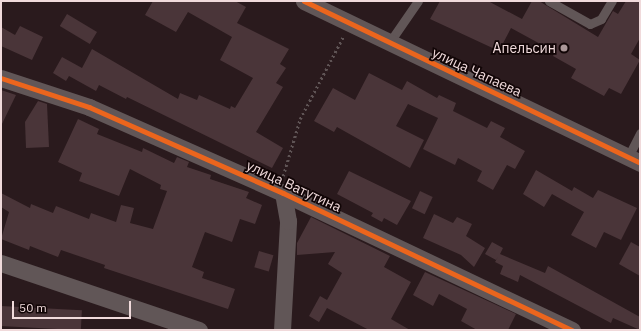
<!DOCTYPE html>
<html>
<head>
<meta charset="utf-8">
<style>
	body { margin:0 }
	#map { position:relative; width:641px; height:331px; overflow:hidden; background:#2a1a1d; font-family:"IBM Plex Sans",sans-serif }
	div>[style] { position:absolute }
	.building>* { inset:0; background:#4a3539; transform-origin:0 0 }
	.path>* { height:2.5px; margin-top:-1.25px; transform-origin:0; background:repeating-linear-gradient(90deg,#5f5455 0 2px,transparent 0 5px) }
	.service>* { height:9px; margin:-4.5px; padding:0 4.5px; transform-origin:4.5px; border-radius:4.5px; background:#615657 }
	.minor>* { height:17px; margin:-8.5px; padding:0 8.5px; transform-origin:8.5px; border-radius:8.5px; background:#615657 }
	.cycleway>* { height:5px; margin:-2.5px; padding:0 2.5px; transform-origin:2.5px; border-radius:2.5px; background:#eb651d }
	.dots>* { width:11px; height:11px; translate:-50% -50%; box-sizing:border-box; border:2px solid #110506; border-radius:50% }
	span { translate:-50% -50%; white-space:nowrap; text-align:center; line-height:1.15; -webkit-text-stroke:3.5px #110506; paint-order:stroke }
	.poi-label { font-size:14px; color:#f0dadb }
	.right { translate:-100% -50%; text-align:right }
	.street-label { font-size:14px; color:#f0dadb }
	.frame { position:absolute; inset:0; border:2px solid #f0dadb; pointer-events:none }
	.scale { position:absolute; left:12px; top:301px; width:119px; height:18px; box-sizing:border-box; border:2px solid #f0dadb; border-top:0; padding-left:5px; font-size:12px; line-height:14px; white-space:nowrap; color:#f0dadb; -webkit-text-stroke:3px #110506; paint-order:stroke }
</style>
</head>
<body>
<div id="map">
	<div class="building">
		<i style="clip-path:polygon(153px 1px,235px 1px,246px 7px,237px 23px,289px 49px,280px 64px,286px 68px,276px 83px,283px 87px,256px 132px,283px 148px,272px 168px,127px 97px,126px 99px,99px 85px,96px 91px,69px 76px,66px 81px,53px 73px,62px 57px,82px 68px,92px 49px,178px 99px,180px 93px,197px 100px,199px 95px,230px 109px,231px 106px,235px 108px,253px 78px,220px 60px,232px 37px,188px 12px,176px 32px,145px 15px)"></i>
		<i style="clip-path:polygon(440px 1px,488px 1px,522px 19px,532px 1px,539px 1px,598px 37px,613px 11px,618px 14px,626px 1px,640px 1px,640px 38px,631px 54px,640px 60px,621px 94px,609px 88px,604px 96px,571px 78px,576px 69px,553px 56px,555px 52px,511px 28px,499px 51px,430px 19px)"></i>
		<i style="left:67px;top:14px;width:35px;height:14px;rotate:31deg"></i>
		<i style="clip-path:polygon(20px 26px,43px 37px,32px 60px,1px 46px,1px 27px,15px 35px)"></i>
		<i style="clip-path:polygon(369px 73px,402px 90px,407px 81px,437px 98px,439px 95px,456px 103px,453px 111px,487px 128px,491px 121px,505px 128px,500px 137px,525px 151px,515px 169px,507px 165px,493px 190px,477px 181px,482px 171px,458px 158px,455px 165px,423px 149px,438px 118px,408px 104px,396px 126px,424px 140px,410px 168px,337px 127px,334px 132px,314px 121px,333px 88px,355px 100px)"></i>
		<i style="clip-path:polygon(1px 90px,16px 95px,1px 126px)"></i>
		<i style="clip-path:polygon(38px 101px,47px 104px,49px 147px,26px 148px,25px 122px)"></i>
		<i style="clip-path:polygon(78px 119px,99px 129px,97px 134px,142px 152px,143px 148px,174px 163px,177px 157px,189px 162px,187px 167px,211px 175px,210px 179px,249px 192px,246px 198px,262px 205px,255px 224px,240px 219px,232px 242px,205px 232px,192px 267px,204px 272px,202px 278px,235px 289px,228px 309px,104px 268px,105px 265px,61px 250px,58px 257px,30px 246px,29px 250px,1px 239px,9px 212px,1px 207px,1px 193px,30px 208px,31px 204px,53px 213px,56px 206px,89px 219px,91px 213px,116px 222px,121px 205px,134px 208px,130px 223px,153px 229px,167px 191px,160px 189px,161px 185px,130px 169px,119px 196px,79px 181px,82px 173px,58px 162px)"></i>
		<i style="clip-path:polygon(536px 170px,572px 191px,574px 187px,593px 198px,598px 190px,637px 208px,621px 240px,604px 232px,596px 248px,571px 235px,584px 212px,552px 194px,544px 207px,523px 194px)"></i>
		<i style="clip-path:polygon(349px 171px,411px 201px,397px 225px,384px 218px,382px 222px,371px 216px,373px 213px,337px 194px)"></i>
		<i style="left:420px;top:191px;width:14px;height:19px;rotate:25deg"></i>
		<i style="clip-path:polygon(434px 214px,453px 223px,457px 217px,472px 224px,466px 236px,485px 248px,474px 267px,461px 255px,423px 238px)"></i>
		<i style="clip-path:polygon(311px 217px,390px 256px,384px 267px,411px 282px,391px 319px,410px 330px,369px 330px,327px 308px,319px 322px,309px 316px,320px 296px,327px 300px,342px 273px,328px 264px,335px 252px,297px 255px,297px 243px)"></i>
		<i style="clip-path:polygon(492px 242px,503px 248px,500px 254px,545px 273px,548px 266px,640px 317px,640px 330px,613px 318px,611px 323px,520px 275px,518px 282px,500px 274px,503px 266px,495px 262px,498px 257px,496px 260px,485px 254px)"></i>
		<i style="clip-path:polygon(631px 242px,640px 247px,640px 276px,619px 264px)"></i>
		<i style="left:259px;top:251px;width:15px;height:17px;rotate:16deg"></i>
		<i style="clip-path:polygon(425px 272px,516px 314px,508px 330px,477px 330px,461px 321px,467px 309px,439px 294px,433px 306px,413px 295px)"></i>
		<i style="left:1px;top:306px;width:81px;height:20px;rotate:3deg"></i>
	</div>
	<div class="path">
		<i style="left:283px;top:176px;width:59px;rotate:-73.4deg"></i>
		<i style="left:300px;top:119px;width:93px;rotate:-62.3deg"></i>
	</div>
	<div class="service">
		<i style="left:549px;top:1px;width:47px;rotate:29.3deg"></i>
		<i style="left:590px;top:24px;width:12px;rotate:-24deg"></i>
		<i style="left:601px;top:19px;width:21px;rotate:-59deg"></i>
		<i style="left:389px;top:43px;width:51px;rotate:-55.4deg"></i>
		<i style="left:628px;top:157px;width:27px;rotate:-63deg"></i>
	</div>
	<div class="minor">
		<i style="left:304px;top:1px;width:373px;rotate:25.7deg"></i>
		<i style="left:1px;top:78px;width:93px;rotate:18.2deg"></i>
		<i style="left:89px;top:107px;width:212px;rotate:23.9deg"></i>
		<i style="left:283px;top:193px;width:320px;rotate:25.4deg"></i>
		<i style="left:1px;top:263px;width:209px;rotate:18.7deg"></i>
		<i style="left:282px;top:330px;width:109px;rotate:-86.8deg"></i>
		<i style="left:288px;top:221px;width:28px;rotate:-100deg"></i>
	</div>
	<div class="cycleway">
		<i style="left:304px;top:1px;width:373px;rotate:25.7deg"></i>
		<i style="left:1px;top:78px;width:93px;rotate:18.2deg"></i>
		<i style="left:89px;top:107px;width:212px;rotate:23.9deg"></i>
		<i style="left:283px;top:193px;width:320px;rotate:25.4deg"></i>
	</div>
	<div class="dots">
		<i style="left:564px;top:48px;background:#ab9798"></i>
	</div>
	<div class="poi-label">
		<span class="right" style="left:556px;top:48px">Апельсин</span>
	</div>
	<div class="street-label">
		<span style="left:477px;top:72px;rotate:25deg">улица Чапаева</span>
		<span style="left:294px;top:186px;rotate:25deg">улица Ватутина</span>
	</div>
	<div class="frame"></div>
	<div class="scale">50 m</div>
</div>
</body>
</html>
